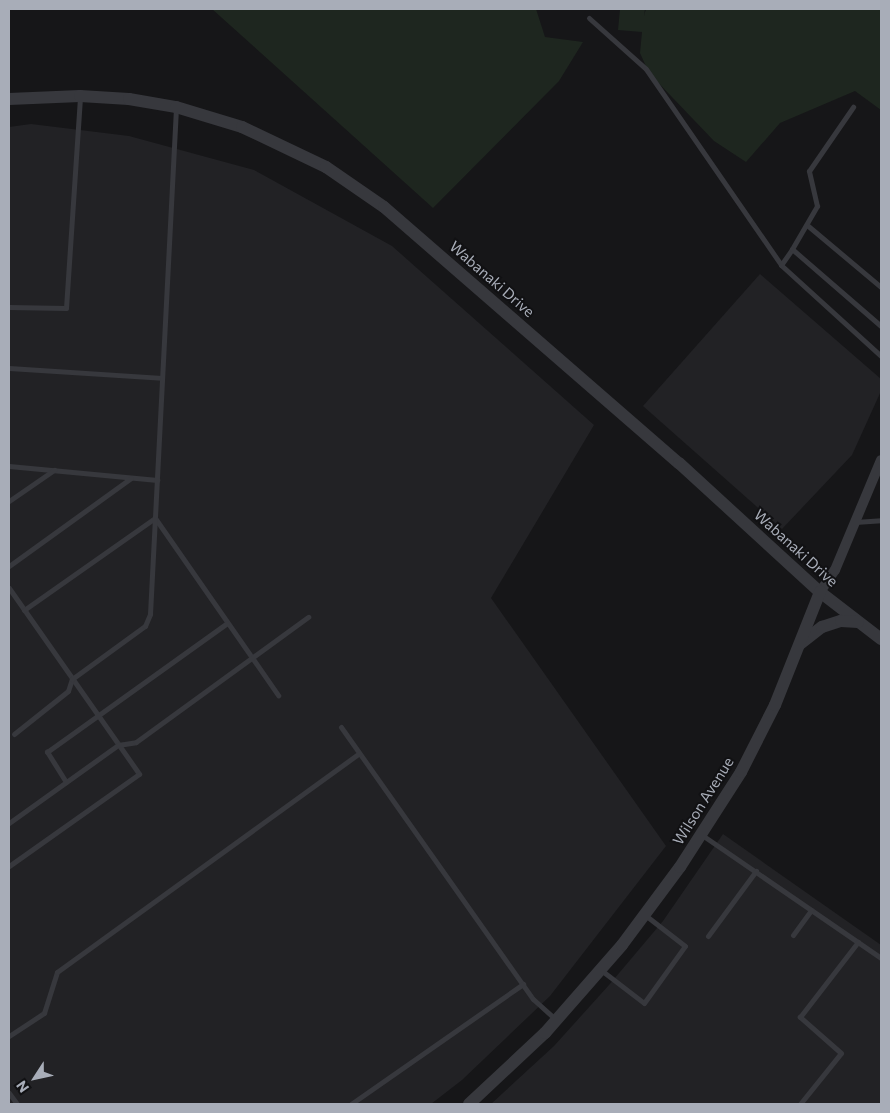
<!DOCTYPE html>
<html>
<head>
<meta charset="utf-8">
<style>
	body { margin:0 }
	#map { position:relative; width:890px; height:1113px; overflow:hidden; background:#161618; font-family:Commissioner,sans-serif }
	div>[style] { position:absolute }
	.built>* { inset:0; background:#222225 }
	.green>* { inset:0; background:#1e261f }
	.service>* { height:5px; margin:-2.5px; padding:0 2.5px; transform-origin:2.5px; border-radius:2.5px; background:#37383d }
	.minor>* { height:10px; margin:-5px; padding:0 5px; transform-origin:5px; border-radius:5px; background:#37383d }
	.tertiary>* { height:12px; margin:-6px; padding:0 6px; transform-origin:6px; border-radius:6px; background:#37383d }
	span { translate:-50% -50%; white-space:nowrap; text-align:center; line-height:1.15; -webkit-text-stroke:4px #111113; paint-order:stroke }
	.street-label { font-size:15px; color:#a8adb8 }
	.frame { position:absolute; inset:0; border:10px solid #a8adb8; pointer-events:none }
	.north { position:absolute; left:10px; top:1053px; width:50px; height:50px; -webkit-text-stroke:4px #111113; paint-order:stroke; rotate:235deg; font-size:14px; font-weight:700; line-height:20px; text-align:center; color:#a8adb8 }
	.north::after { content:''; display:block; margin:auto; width:18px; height:22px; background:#a8adb8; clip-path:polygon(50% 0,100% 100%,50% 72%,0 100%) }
</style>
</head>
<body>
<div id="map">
	<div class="built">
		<i style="clip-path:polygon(31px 124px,129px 136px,254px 170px,392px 246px,594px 425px,491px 598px,666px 846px,550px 996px,462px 1080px,431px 1104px,9px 1104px,9px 127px)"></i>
		<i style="clip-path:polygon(760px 274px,881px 379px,881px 391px,852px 455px,782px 529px,643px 406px)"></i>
		<i style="clip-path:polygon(723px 834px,881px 945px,881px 1104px,491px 1104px,554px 1046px,609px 985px,663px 921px)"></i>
	</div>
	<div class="green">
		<i style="clip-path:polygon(212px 9px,536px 9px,545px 37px,583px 42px,559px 81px,433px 208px)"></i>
		<i style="clip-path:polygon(620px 9px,645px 9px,644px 16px,646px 9px,881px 9px,881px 110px,855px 91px,780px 123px,746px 162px,714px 141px,649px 73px,640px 53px,642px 32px,618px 30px)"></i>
	</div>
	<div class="service">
		<i style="left:589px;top:18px;width:76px;rotate:41.8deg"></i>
		<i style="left:646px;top:69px;width:238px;rotate:55.4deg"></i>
		<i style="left:781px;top:265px;width:135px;rotate:42.3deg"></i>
		<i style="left:807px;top:225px;width:97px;rotate:40deg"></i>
		<i style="left:792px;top:249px;width:50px;rotate:-59.8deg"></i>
		<i style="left:817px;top:206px;width:36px;rotate:-103deg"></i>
		<i style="left:809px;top:171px;width:78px;rotate:-55.5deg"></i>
		<i style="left:781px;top:265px;width:19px;rotate:-55deg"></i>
		<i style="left:792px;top:249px;width:118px;rotate:40.9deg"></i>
		<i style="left:9px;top:307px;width:57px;rotate:1deg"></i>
		<i style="left:66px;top:308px;width:212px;rotate:-86.2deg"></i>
		<i style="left:9px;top:368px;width:153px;rotate:3.7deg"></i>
		<i style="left:9px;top:466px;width:149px;rotate:5.4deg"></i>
		<i style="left:9px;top:501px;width:55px;rotate:-34.6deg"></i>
		<i style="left:855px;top:522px;width:26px;rotate:-4deg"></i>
		<i style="left:9px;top:566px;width:150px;rotate:-35.8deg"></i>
		<i style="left:9px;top:588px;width:227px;rotate:55deg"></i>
		<i style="left:139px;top:774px;width:159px;rotate:144.7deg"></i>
		<i style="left:24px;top:610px;width:160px;rotate:-35.1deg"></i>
		<i style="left:155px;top:518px;width:216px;rotate:55.2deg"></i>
		<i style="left:341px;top:727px;width:333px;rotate:54.8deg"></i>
		<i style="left:533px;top:999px;width:31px;rotate:42deg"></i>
		<i style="left:14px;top:734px;width:69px;rotate:-38.5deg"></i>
		<i style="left:68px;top:691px;width:13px;rotate:-72deg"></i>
		<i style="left:72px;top:679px;width:90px;rotate:-36deg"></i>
		<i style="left:145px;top:626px;width:13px;rotate:-67deg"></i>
		<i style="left:150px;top:614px;width:508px;rotate:-87.06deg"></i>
		<i style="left:66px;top:782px;width:36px;rotate:-122deg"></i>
		<i style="left:47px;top:752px;width:221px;rotate:-35.6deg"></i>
		<i style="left:9px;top:823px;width:134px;rotate:-35.6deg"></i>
		<i style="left:118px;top:745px;width:18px;rotate:-9deg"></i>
		<i style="left:136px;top:742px;width:213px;rotate:-36deg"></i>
		<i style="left:702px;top:835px;width:217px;rotate:34.5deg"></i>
		<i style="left:793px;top:935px;width:31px;rotate:-54deg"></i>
		<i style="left:708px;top:936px;width:81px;rotate:-53.6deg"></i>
		<i style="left:601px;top:970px;width:54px;rotate:37.5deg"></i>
		<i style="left:644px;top:1003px;width:70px;rotate:-54.3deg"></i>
		<i style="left:685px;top:946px;width:51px;rotate:-142.2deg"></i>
		<i style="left:9px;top:1036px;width:42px;rotate:-33.3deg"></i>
		<i style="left:44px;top:1013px;width:43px;rotate:-72.4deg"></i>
		<i style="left:57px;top:972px;width:373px;rotate:-35.9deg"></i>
		<i style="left:9px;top:1093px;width:14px;rotate:54deg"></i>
		<i style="left:351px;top:1104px;width:210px;rotate:-34.9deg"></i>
		<i style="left:800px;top:1104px;width:65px;rotate:-51.2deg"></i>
		<i style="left:841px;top:1053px;width:55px;rotate:-138.7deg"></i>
		<i style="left:800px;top:1017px;width:95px;rotate:-52.3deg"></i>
	</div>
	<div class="minor">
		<i style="left:820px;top:592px;width:27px;rotate:-56deg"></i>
		<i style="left:835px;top:570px;width:119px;rotate:-67.3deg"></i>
	</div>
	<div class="tertiary">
		<i style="left:9px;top:99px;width:71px;rotate:-2.4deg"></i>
		<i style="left:80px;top:96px;width:49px;rotate:3.5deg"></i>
		<i style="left:129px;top:99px;width:48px;rotate:9.7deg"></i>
		<i style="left:176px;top:107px;width:69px;rotate:16.9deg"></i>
		<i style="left:242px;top:127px;width:93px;rotate:25.5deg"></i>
		<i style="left:326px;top:167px;width:70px;rotate:34.6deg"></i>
		<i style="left:384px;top:207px;width:391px;rotate:41deg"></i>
		<i style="left:679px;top:463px;width:191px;rotate:42.5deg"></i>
		<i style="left:820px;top:592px;width:77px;rotate:37.6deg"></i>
		<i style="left:800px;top:644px;width:28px;rotate:-38deg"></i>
		<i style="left:822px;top:627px;width:20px;rotate:-18deg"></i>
		<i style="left:841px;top:621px;width:17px;rotate:3deg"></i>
		<i style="left:469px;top:1104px;width:104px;rotate:-43.1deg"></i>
		<i style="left:545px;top:1033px;width:117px;rotate:-48.8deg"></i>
		<i style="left:622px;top:945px;width:97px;rotate:-53.4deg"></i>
		<i style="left:680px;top:867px;width:113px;rotate:-57.3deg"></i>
		<i style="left:741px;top:772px;width:75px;rotate:-63.1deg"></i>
		<i style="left:775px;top:705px;width:122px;rotate:-68.3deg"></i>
	</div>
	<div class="street-label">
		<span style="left:492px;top:279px;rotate:41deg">Wabanaki Drive</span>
		<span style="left:796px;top:548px;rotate:42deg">Wabanaki Drive</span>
		<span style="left:703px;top:801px;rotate:-58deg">Wilson Avenue</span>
	</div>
	<div class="frame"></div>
	<div class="north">N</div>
</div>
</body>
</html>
